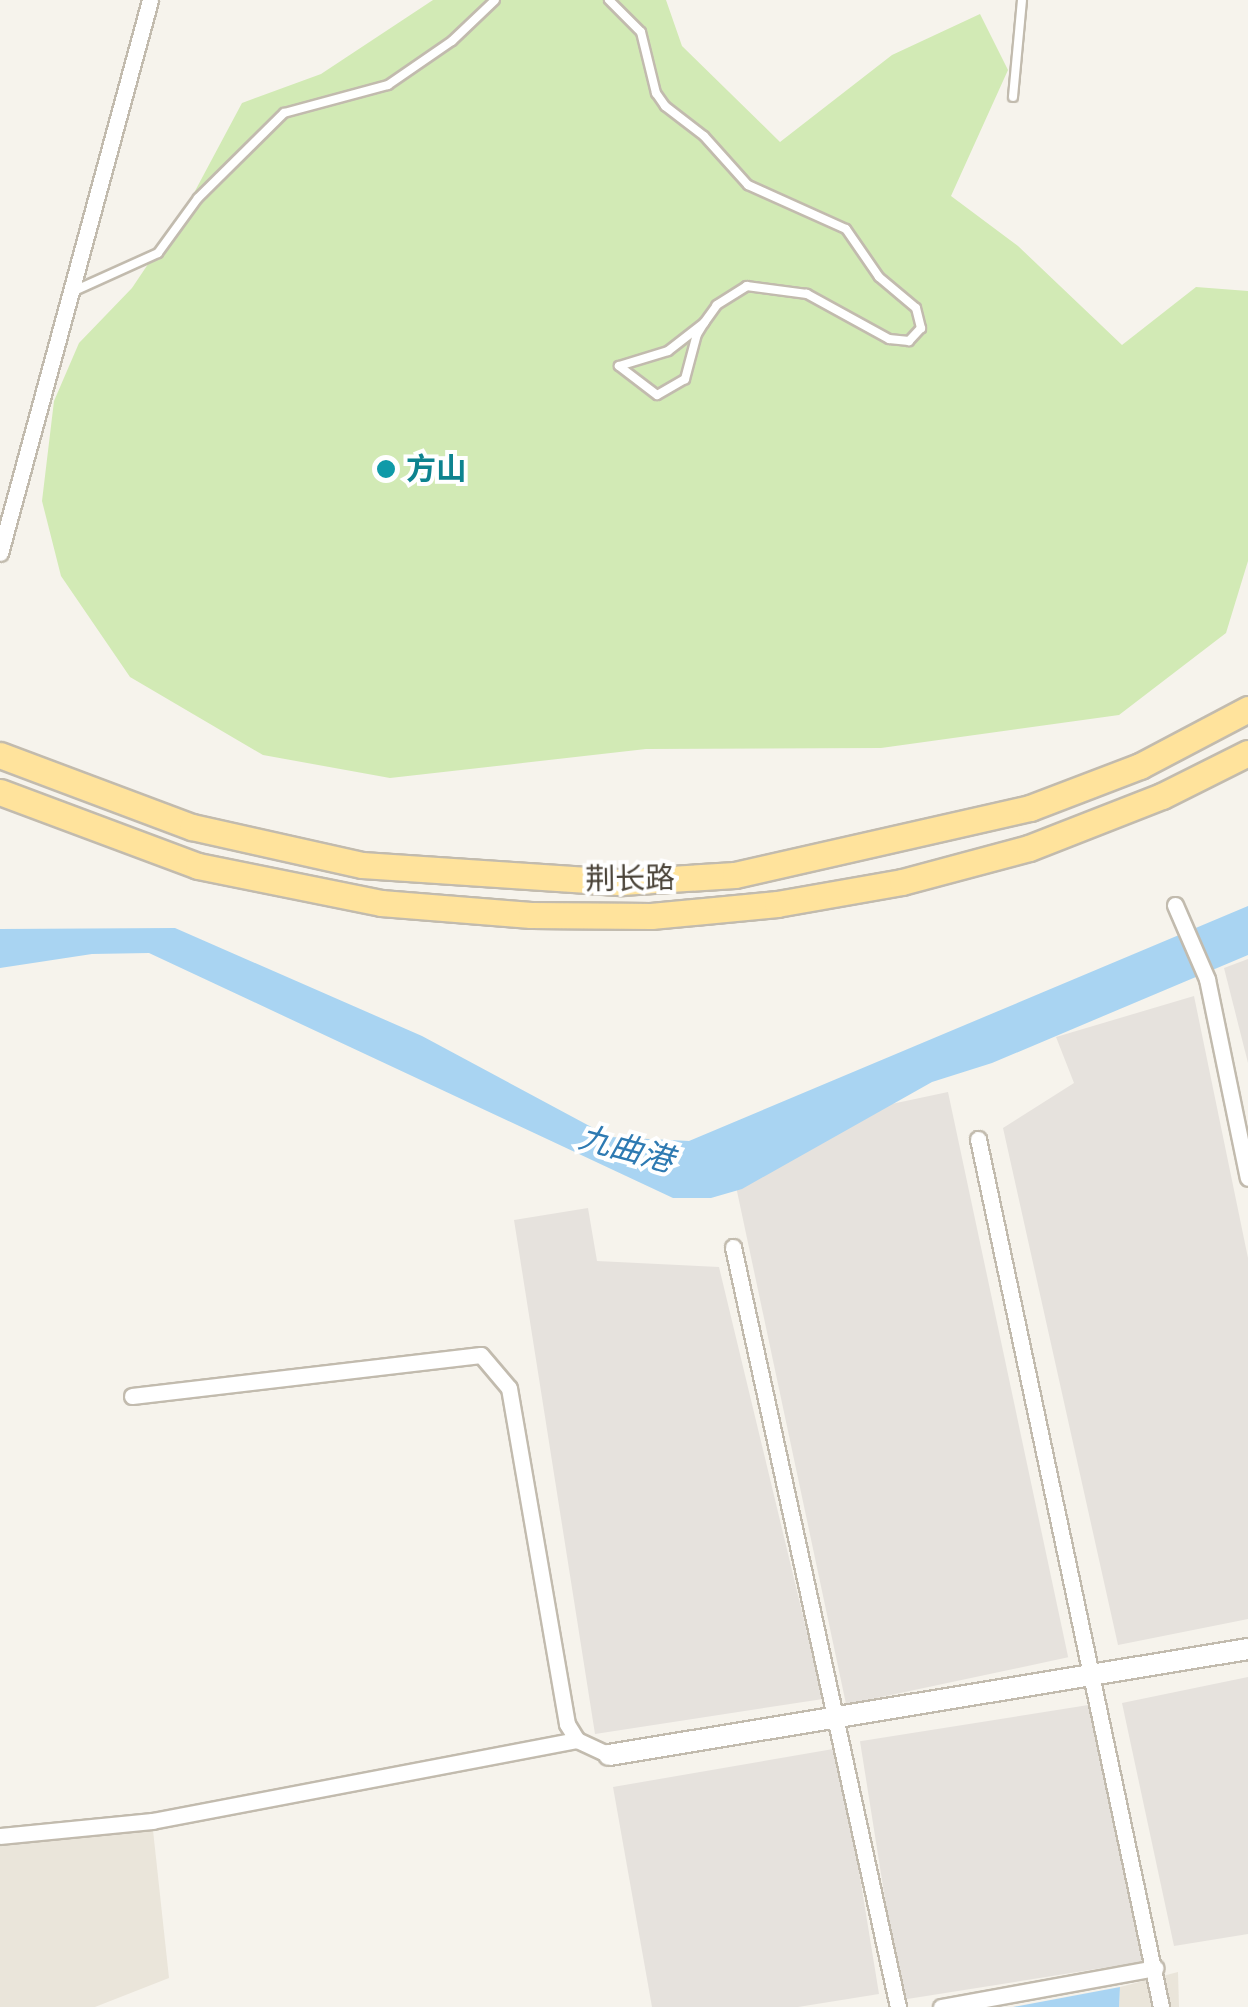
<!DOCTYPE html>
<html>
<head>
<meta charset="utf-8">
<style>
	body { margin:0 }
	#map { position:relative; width:1248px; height:2007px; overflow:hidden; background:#f6f3ec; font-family:Montserrat,"Noto Sans SC",sans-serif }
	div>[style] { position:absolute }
	.residential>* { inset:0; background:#eae5da }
	.industrial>* { inset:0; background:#e6e2dd; transform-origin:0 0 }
	.green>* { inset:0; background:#d2eab5 }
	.water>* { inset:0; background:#a9d4f2 }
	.roads { filter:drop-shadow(2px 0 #c2bbae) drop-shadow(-2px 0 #c2bbae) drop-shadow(0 2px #c2bbae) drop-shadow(0 -2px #c2bbae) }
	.service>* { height:8px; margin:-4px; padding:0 4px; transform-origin:4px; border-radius:4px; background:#fff }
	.minor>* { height:15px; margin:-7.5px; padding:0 7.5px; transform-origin:7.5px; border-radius:7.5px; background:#fff }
	.tertiary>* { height:20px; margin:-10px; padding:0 10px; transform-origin:10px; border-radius:10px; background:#fff }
	.primary>* { height:25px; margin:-12.5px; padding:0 12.5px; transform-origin:12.5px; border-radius:12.5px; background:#ffe39c }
	.dots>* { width:28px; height:28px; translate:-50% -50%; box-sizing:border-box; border:5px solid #fff; border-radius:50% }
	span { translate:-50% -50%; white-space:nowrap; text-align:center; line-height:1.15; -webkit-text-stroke:8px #fff; paint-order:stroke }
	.culture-label { font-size:30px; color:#0d838f; font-weight:700 }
	.left { translate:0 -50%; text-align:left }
	.street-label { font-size:30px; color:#4b4439 }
	.water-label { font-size:32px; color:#2e7ab2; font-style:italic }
</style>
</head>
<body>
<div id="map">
	<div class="residential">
		<i style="clip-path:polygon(152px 1821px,169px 1978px,95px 2007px,0 2007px,0 1845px)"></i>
		<i style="clip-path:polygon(1178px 1972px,1179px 2007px,1119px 2007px,1120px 1987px)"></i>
	</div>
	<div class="industrial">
		<i style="clip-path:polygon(1248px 959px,1248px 1063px,1224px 968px)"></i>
		<i style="clip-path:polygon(1194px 996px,1248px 1258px,1248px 1619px,1118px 1645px,1003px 1128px,1074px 1083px,1056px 1037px)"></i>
		<i style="left:948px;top:1092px;width:578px;height:227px;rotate:78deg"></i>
		<i style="clip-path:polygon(588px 1208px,597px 1261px,719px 1267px,823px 1699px,595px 1734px,514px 1220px)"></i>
		<i style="clip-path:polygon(1248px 1677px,1248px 1934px,1174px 1946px,1122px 1703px)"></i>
		<i style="left:1101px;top:1703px;width:262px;height:244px;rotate:81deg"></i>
		<i style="clip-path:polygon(839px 1748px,879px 1994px,798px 2007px,652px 2007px,613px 1787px)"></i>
	</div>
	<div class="green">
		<i style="clip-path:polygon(433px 0,666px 0,682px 46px,780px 142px,892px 55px,980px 14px,1008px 70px,951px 196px,1018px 246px,1122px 345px,1196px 287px,1248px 291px,1248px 561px,1226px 633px,1119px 715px,881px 748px,646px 749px,390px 778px,263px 755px,130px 677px,61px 576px,42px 501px,54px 401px,79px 343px,132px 288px,187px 206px,242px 103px,321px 74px)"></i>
	</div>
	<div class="water">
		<i style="clip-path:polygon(1248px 906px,1248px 955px,992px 1063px,932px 1082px,742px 1189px,711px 1198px,673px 1198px,149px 953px,92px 954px,0 968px,0 929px,175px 928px,422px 1036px,610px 1137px,689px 1141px)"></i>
		<i style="clip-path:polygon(1120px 1987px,1119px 2007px,1013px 2007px)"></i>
	</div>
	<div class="roads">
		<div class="service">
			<i style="left:609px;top:0;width:45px;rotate:45deg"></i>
			<i style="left:641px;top:32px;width:63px;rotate:76.2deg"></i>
			<i style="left:656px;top:93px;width:16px;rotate:55deg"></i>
			<i style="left:665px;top:106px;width:49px;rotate:37.6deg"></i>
			<i style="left:704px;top:136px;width:66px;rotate:48.1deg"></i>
			<i style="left:748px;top:185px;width:107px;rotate:24.2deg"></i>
			<i style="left:846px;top:229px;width:58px;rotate:55.5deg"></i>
			<i style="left:879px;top:277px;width:48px;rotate:40deg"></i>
			<i style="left:916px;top:308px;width:21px;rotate:76deg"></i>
			<i style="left:921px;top:328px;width:18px;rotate:133deg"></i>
			<i style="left:909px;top:341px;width:20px;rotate:-174deg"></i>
			<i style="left:889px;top:339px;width:94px;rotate:-151.2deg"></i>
			<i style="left:807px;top:294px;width:61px;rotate:-172.4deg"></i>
			<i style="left:747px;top:286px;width:36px;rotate:148deg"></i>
			<i style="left:717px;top:305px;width:22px;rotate:126deg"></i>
			<i style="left:704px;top:323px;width:13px;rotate:122deg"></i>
			<i style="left:697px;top:334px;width:47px;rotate:104.9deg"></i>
			<i style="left:685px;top:379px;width:32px;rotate:150deg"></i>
			<i style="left:657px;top:395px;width:48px;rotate:-142.7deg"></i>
			<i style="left:619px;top:366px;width:51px;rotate:-17deg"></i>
			<i style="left:668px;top:351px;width:46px;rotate:-37.9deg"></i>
			<i style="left:1013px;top:97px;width:97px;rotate:-84.7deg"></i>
			<i style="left:74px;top:291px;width:92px;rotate:-24.3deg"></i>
			<i style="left:158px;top:253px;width:68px;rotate:-54deg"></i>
			<i style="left:198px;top:198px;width:121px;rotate:-44.7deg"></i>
			<i style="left:284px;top:113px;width:108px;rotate:-15.1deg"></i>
			<i style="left:388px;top:85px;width:78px;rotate:-34.5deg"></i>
			<i style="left:452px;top:41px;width:59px;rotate:-43.6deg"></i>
		</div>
		<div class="minor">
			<i style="left:0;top:553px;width:573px;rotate:-74.82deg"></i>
			<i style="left:1175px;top:905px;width:81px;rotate:66.6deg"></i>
			<i style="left:1207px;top:979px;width:203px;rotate:78.4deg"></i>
			<i style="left:978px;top:1139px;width:887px;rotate:78.09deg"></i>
			<i style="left:733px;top:1247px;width:778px;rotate:77.75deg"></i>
			<i style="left:132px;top:1396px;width:351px;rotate:-6.7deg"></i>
			<i style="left:481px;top:1355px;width:43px;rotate:49.7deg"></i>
			<i style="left:509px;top:1388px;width:341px;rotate:80.2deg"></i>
			<i style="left:567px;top:1724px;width:19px;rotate:58deg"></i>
			<i style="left:0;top:1836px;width:153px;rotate:-5.6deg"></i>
			<i style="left:152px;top:1821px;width:433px;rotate:-10.8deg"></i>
			<i style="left:577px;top:1740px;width:35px;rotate:25deg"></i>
			<i style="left:941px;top:2007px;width:218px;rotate:-10.3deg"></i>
		</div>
		<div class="tertiary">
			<i style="left:609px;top:1755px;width:648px;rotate:-9.42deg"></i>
		</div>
		<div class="primary">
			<i style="left:0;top:755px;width:205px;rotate:20.6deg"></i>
			<i style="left:192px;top:827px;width:174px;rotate:12.6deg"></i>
			<i style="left:362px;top:865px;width:260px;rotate:3.8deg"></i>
			<i style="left:621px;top:882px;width:114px;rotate:-3.5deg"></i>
			<i style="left:735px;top:875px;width:303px;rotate:-12.8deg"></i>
			<i style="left:1030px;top:808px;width:118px;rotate:-20.9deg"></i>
			<i style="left:1140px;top:766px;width:122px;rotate:-27.8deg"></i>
			<i style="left:0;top:792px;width:211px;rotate:20.5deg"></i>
			<i style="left:198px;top:866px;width:187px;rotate:11.4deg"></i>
			<i style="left:381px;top:903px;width:150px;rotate:4.6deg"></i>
			<i style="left:531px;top:915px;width:120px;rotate:0.5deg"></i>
			<i style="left:651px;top:916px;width:127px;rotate:-5.4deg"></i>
			<i style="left:777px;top:904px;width:127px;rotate:-10deg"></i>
			<i style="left:902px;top:882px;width:131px;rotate:-15deg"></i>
			<i style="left:1029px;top:848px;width:143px;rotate:-21.4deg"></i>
			<i style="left:1162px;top:796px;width:96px;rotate:-26.6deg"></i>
		</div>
	</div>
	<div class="dots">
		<i style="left:386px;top:469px;background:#0f9aa8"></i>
	</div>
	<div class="culture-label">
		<span class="left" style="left:406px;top:469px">方山</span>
	</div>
	<div class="street-label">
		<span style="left:630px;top:879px;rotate:-1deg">荆长路</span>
	</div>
	<div class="water-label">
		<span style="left:626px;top:1149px;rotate:15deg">九曲港</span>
	</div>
</div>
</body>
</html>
